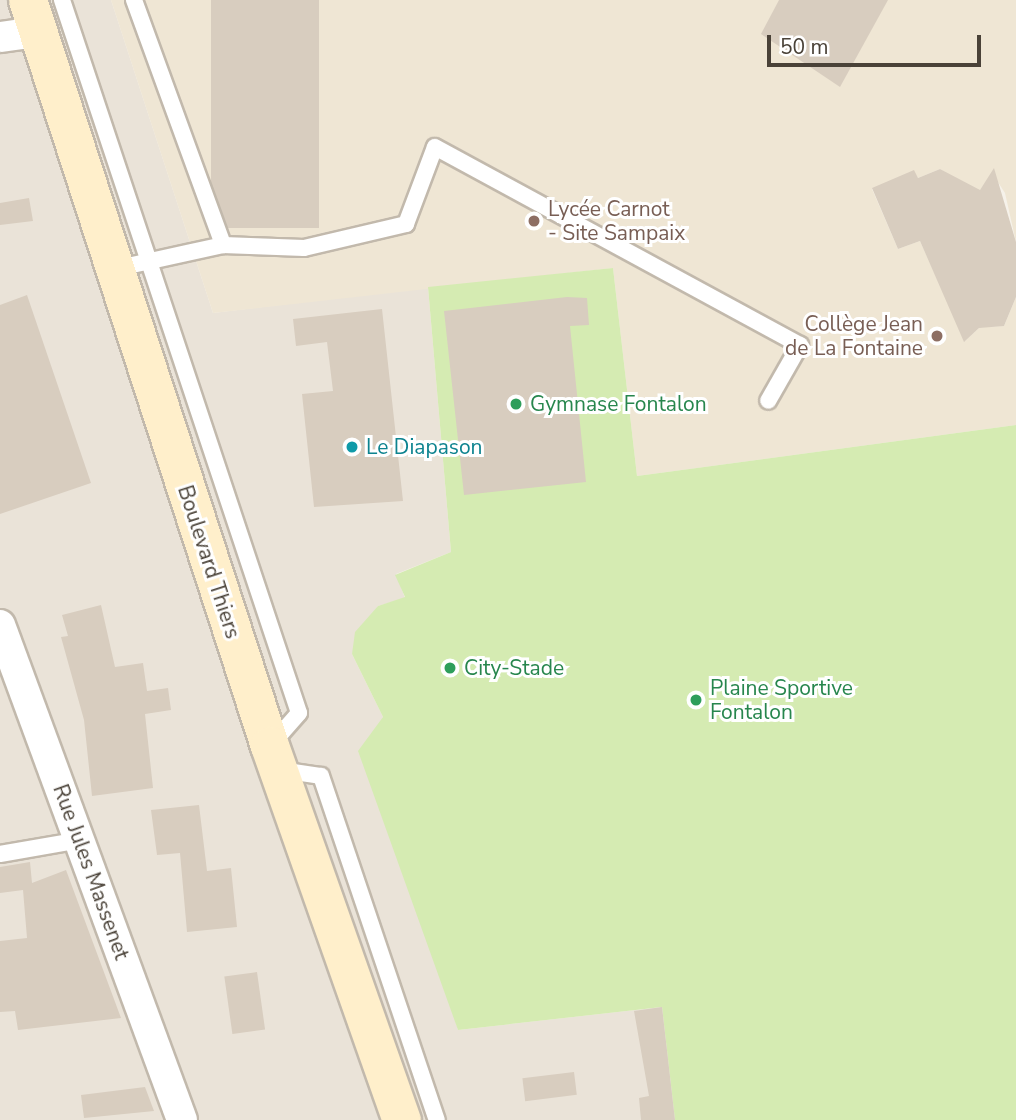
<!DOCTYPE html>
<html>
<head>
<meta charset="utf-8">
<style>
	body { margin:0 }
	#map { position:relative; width:1016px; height:1120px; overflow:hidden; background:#f6f2ea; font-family:"Nunito Sans",sans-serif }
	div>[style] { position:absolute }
	.residential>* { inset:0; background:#eae3d8 }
	.education>* { inset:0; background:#efe6d4 }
	.green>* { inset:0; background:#d5ebb2 }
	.building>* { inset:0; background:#d8cdbf; transform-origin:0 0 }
	.roads { filter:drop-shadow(2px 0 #c2b9ac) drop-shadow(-2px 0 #c2b9ac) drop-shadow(0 2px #c2b9ac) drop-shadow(0 -2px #c2b9ac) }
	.service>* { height:16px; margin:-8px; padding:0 8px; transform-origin:8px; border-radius:8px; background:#fff }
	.minor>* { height:30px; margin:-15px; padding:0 15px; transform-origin:15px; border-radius:15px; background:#fff }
	.secondary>* { height:38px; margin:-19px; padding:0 19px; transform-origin:19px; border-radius:19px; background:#ffefcb }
	.dots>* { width:19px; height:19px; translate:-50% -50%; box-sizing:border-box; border:4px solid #fff; border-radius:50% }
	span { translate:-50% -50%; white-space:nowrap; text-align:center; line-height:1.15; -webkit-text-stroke:6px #fff; paint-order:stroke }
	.education-label { font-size:21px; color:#785e54 }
	.left { translate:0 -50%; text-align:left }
	.right { translate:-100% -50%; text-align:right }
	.leisure-label { font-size:21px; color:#27864d }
	.culture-label { font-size:21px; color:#0d838f }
	.street-label { font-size:21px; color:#4a4238 }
	.scale { position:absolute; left:767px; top:35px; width:214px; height:32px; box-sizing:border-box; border:4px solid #4a4238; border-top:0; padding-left:9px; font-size:21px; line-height:24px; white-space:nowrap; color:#4a4238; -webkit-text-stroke:5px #fff; paint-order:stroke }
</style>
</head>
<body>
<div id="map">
	<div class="residential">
		<i style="clip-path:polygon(0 0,111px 0,213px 313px,428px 287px,451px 552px,396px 574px,405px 598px,378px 606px,352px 654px,383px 717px,375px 736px,458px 1030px,662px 1007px,675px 1120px,0 1120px)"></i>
	</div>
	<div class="education">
		<i style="clip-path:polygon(111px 0,1016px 0,1016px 242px,1005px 193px,992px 173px,978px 193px,940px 169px,918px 178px,913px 171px,872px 189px,898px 249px,920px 241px,965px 341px,980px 327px,1004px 326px,1016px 297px,1016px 425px,637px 476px,613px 268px,213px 313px)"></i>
	</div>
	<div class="green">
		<i style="clip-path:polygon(613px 268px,637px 476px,1016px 425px,1016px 1120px,675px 1120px,662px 1007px,458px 1030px,358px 751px,383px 717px,352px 654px,355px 632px,378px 606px,405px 597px,395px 575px,451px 552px,428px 287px)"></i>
	</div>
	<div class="building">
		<i style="left:211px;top:0;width:108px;height:228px"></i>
		<i style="clip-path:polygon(779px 0,888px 0,840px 87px,761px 34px)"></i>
		<i style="clip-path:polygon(994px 168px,1016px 242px,1016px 297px,1004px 326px,979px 328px,964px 342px,920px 241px,898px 249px,872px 188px,914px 170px,918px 178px,940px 169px,980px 190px)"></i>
		<i style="clip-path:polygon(29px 198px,33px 221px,0 225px,0 203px)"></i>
		<i style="clip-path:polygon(27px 295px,91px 483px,0 514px,0 305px)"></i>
		<i style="clip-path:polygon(567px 297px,587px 298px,589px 325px,570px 326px,586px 482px,464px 495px,444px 311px)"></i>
		<i style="clip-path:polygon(382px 309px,403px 501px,314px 507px,302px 394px,333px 391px,327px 342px,296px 346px,293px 319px)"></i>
		<i style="clip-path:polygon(101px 605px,115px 667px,143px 663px,147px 691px,168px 688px,171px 710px,145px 714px,153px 788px,92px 796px,84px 720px,61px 637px,68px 636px,62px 615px)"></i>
		<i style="clip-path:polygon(199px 805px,207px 871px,231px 868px,237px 927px,187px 932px,180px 853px,157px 855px,151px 810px)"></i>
		<i style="clip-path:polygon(30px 862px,32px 883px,66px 870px,121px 1018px,18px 1030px,15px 1011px,0 1012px,0 941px,27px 938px,23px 890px,0 893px,0 867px)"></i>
		<i style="left:257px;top:972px;width:58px;height:33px;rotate:82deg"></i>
		<i style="clip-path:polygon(662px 1007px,675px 1120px,641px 1120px,639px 1098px,649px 1096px,634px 1011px)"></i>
		<i style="left:574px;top:1072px;width:23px;height:52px;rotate:83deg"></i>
		<i style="clip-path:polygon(145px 1087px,154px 1111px,84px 1118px,81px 1095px)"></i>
	</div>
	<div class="roads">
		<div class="service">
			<i style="left:62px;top:0;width:751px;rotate:71.61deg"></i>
			<i style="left:299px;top:713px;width:44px;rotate:131.3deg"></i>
			<i style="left:134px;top:0;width:261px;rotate:70deg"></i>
			<i style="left:114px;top:269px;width:112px;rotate:-12.4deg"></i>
			<i style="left:223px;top:245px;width:81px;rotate:2.1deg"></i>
			<i style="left:304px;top:248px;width:105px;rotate:-13.2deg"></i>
			<i style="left:406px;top:224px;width:82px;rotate:-69.4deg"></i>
			<i style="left:435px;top:147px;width:415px;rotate:28.5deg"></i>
			<i style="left:800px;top:345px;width:64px;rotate:119.7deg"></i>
			<i style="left:281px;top:770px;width:40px;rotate:8.5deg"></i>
			<i style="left:321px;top:776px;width:363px;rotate:71.4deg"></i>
			<i style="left:0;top:854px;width:81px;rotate:-9.9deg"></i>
		</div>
		<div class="minor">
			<i style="left:0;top:37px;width:35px;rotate:-8deg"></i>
			<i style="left:0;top:625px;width:527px;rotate:69.81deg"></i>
		</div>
		<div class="secondary">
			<i style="left:28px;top:0;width:784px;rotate:72.03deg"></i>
			<i style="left:270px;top:746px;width:397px;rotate:70.6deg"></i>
		</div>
	</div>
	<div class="dots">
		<i style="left:534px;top:221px;background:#8d6e63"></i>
		<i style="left:937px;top:336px;background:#8d6e63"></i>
		<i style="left:516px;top:404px;background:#2e9e5b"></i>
		<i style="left:352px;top:447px;background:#0f9aa8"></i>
		<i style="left:450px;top:668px;background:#2e9e5b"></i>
		<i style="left:696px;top:700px;background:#2e9e5b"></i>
	</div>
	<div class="education-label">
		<span class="left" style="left:548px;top:221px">Lycée Carnot<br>- Site Sampaix</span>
		<span class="right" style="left:923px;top:336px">Collège Jean<br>de La Fontaine</span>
	</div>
	<div class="leisure-label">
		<span class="left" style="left:530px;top:404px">Gymnase Fontalon</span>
		<span class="left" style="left:464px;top:668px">City-Stade</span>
		<span class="left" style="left:710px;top:700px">Plaine Sportive<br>Fontalon</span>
	</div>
	<div class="culture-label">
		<span class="left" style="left:366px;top:447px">Le Diapason</span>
	</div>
	<div class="street-label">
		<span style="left:209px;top:562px;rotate:72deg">Boulevard Thiers</span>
		<span style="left:91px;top:872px;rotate:70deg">Rue Jules Massenet</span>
	</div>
	<div class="scale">50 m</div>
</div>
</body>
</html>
